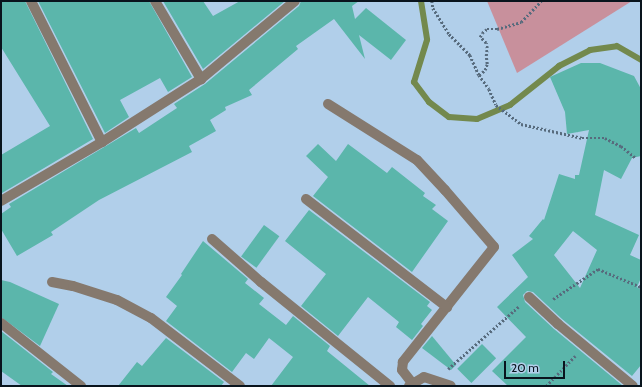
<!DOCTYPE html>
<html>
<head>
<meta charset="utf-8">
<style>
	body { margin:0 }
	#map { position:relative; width:642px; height:387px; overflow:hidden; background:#b1cfea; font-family:Cabin,sans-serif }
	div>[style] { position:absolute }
	.green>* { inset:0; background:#c8909c }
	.stream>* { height:6px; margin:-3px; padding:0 3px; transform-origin:3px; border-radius:3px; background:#73894d }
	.building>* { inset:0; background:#5bb6ab; transform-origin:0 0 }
	.path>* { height:2.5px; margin-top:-1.25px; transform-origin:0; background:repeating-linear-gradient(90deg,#576b7d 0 2px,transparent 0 4px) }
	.service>* { height:10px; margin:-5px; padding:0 5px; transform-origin:5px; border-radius:5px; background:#85796e }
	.minor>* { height:10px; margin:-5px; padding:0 5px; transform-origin:5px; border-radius:5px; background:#85796e }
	span { translate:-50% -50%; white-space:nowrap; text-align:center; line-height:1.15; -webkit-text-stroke:3px #b1cfea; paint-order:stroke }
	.frame { position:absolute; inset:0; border:2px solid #09141d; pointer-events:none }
	.scale { position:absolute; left:504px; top:361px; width:61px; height:18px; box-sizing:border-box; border:2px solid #09141d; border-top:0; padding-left:5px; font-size:12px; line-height:14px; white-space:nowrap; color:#09141d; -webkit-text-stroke:3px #b1cfea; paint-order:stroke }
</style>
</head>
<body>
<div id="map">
	<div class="green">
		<i style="clip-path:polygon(487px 1px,632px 1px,517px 73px)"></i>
	</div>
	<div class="stream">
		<i style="left:421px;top:1px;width:39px;rotate:81deg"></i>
		<i style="left:427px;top:40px;width:44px;rotate:107.2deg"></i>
		<i style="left:414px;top:82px;width:25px;rotate:53deg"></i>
		<i style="left:429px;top:102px;width:25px;rotate:37deg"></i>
		<i style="left:449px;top:117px;width:28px;rotate:4deg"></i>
		<i style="left:477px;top:119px;width:36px;rotate:-23deg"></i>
		<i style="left:510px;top:105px;width:63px;rotate:-38.5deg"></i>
		<i style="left:559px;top:66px;width:35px;rotate:-27deg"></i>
		<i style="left:590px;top:50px;width:27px;rotate:-8deg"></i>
		<i style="left:617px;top:46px;width:28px;rotate:30deg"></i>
	</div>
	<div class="building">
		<i style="clip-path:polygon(1px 1px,25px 1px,93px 139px,2px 193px,1px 155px,50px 126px,1px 47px)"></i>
		<i style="clip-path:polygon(38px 1px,149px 1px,192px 77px,168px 92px,160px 78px,120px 100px,129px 117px,105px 133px)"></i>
		<i style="clip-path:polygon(163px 1px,203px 1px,213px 16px,240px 1px,285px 1px,203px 69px)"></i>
		<i style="clip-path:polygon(301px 1px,359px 1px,352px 6px,355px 19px,366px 8px,406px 40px,391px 60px,359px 35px,365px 59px,334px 19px,296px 46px,298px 49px,249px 90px,252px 95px,225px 107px,226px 110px,210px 120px,216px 131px,189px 146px,192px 152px,99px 200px,51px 232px,53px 235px,17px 256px,1px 229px,1px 214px,11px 207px,9px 204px,136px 128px,139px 133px,177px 108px,174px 104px,205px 84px,299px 6px)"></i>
		<i style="clip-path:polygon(evenodd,581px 63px,600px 63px,634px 76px,641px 89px,641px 156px,632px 158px,621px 179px,604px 170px,595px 215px,639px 235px,630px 255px,641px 260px,641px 278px,637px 287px,641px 290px,641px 365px,632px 376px,562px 319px,533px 292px,527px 291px,523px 295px,525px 302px,554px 329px,623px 386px,508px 386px,492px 371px,526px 337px,497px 307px,528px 277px,512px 255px,533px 239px,529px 236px,543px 219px,544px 220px,559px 174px,575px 179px,575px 175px,579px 175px,589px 130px,567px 134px,565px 112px,550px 77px,581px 63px,573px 231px,597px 250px,580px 288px,554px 255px,573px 231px)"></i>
		<i style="clip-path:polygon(318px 144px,336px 161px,348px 144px,387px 173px,392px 167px,425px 193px,423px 196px,436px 205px,432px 209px,448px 221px,412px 272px,313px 196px,328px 177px,306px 156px)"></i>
		<i style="clip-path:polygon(309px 210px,430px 302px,427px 306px,432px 310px,421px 324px,423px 326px,412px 340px,396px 327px,399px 322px,368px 297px,338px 336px,301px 306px,326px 274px,285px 241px)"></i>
		<i style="left:264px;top:225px;width:19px;height:39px;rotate:36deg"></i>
		<i style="clip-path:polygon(203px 241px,248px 279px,245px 283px,264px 298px,259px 304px,286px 325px,293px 316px,330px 346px,327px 351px,370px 386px,271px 386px,293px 357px,269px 338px,254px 359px,246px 353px,232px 372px,166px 321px,177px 306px,166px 297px,182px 275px,181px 274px)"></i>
		<i style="clip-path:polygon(1px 280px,10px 282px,59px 304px,40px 346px,1px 317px)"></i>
		<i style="clip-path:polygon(1px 331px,53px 372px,51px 374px,68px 386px,22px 386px,1px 371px)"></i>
		<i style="clip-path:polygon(432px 336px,456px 365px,451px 370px,422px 348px)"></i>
		<i style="clip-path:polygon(166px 338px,224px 382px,221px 386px,118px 386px,137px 362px,142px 366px)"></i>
		<i style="left:482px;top:344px;width:20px;height:35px;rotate:45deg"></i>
	</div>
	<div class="path">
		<i style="left:432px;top:1px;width:7px;rotate:82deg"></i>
		<i style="left:433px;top:8px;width:31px;rotate:58deg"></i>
		<i style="left:449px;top:34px;width:30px;rotate:45deg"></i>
		<i style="left:470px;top:55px;width:22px;rotate:66deg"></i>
		<i style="left:479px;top:75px;width:17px;rotate:54deg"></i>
		<i style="left:489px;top:89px;width:17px;rotate:66deg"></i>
		<i style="left:496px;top:105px;width:31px;rotate:37deg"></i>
		<i style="left:521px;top:124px;width:63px;rotate:12.9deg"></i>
		<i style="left:582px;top:138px;width:23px"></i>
		<i style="left:605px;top:138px;width:18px;rotate:27deg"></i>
		<i style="left:621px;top:146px;width:19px;rotate:39deg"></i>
		<i style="left:479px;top:75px;width:8px;rotate:-40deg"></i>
		<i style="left:485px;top:70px;width:6px;rotate:-72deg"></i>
		<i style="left:487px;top:64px;width:8px;rotate:-97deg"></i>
		<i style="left:486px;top:56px;width:8px;rotate:-83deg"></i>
		<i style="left:487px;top:48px;width:5px;rotate:-101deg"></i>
		<i style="left:486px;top:43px;width:8px;rotate:-135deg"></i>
		<i style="left:480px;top:37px;width:4px;rotate:-63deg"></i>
		<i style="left:482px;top:33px;width:6px;rotate:-39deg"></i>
		<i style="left:487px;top:29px;width:10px"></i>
		<i style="left:497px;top:29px;width:25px;rotate:-16deg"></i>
		<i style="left:521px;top:22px;width:29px;rotate:-46deg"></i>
		<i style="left:553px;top:299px;width:54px;rotate:-33.7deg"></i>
		<i style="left:598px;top:269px;width:47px;rotate:22.7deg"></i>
		<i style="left:448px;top:369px;width:94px;rotate:-41.5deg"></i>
		<i style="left:546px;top:386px;width:42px;rotate:-46deg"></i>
	</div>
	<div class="service">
		<i style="left:328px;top:104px;width:105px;rotate:32.2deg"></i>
		<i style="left:417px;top:160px;width:41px;rotate:47deg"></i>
		<i style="left:445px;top:190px;width:75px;rotate:49.3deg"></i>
		<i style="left:494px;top:247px;width:147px;rotate:128.4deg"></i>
		<i style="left:403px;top:362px;width:8px;rotate:97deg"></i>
		<i style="left:402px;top:370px;width:16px;rotate:52deg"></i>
		<i style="left:306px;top:199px;width:178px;rotate:37.5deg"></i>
		<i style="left:212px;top:239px;width:65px;rotate:41.3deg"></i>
		<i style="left:261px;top:282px;width:166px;rotate:38.9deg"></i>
		<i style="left:52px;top:282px;width:21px;rotate:11deg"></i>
		<i style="left:73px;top:286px;width:46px;rotate:17.7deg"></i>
		<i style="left:117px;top:300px;width:38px;rotate:28deg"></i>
		<i style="left:151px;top:318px;width:112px;rotate:37.4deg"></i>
		<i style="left:1px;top:323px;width:102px;rotate:38.2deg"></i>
	</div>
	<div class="minor">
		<i style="left:31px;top:1px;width:158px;rotate:63.3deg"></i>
		<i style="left:155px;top:1px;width:91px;rotate:59.5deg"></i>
		<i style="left:1px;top:201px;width:117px;rotate:-30.3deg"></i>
		<i style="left:102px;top:142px;width:117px;rotate:-32.5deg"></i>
		<i style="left:201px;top:79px;width:122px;rotate:-39.7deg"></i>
		<i style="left:529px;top:297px;width:40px;rotate:43deg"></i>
		<i style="left:558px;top:324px;width:97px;rotate:39.6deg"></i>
		<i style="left:409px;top:386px;width:17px;rotate:-31deg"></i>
		<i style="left:424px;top:377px;width:28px;rotate:18deg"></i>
	</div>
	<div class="frame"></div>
	<div class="scale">20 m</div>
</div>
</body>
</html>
